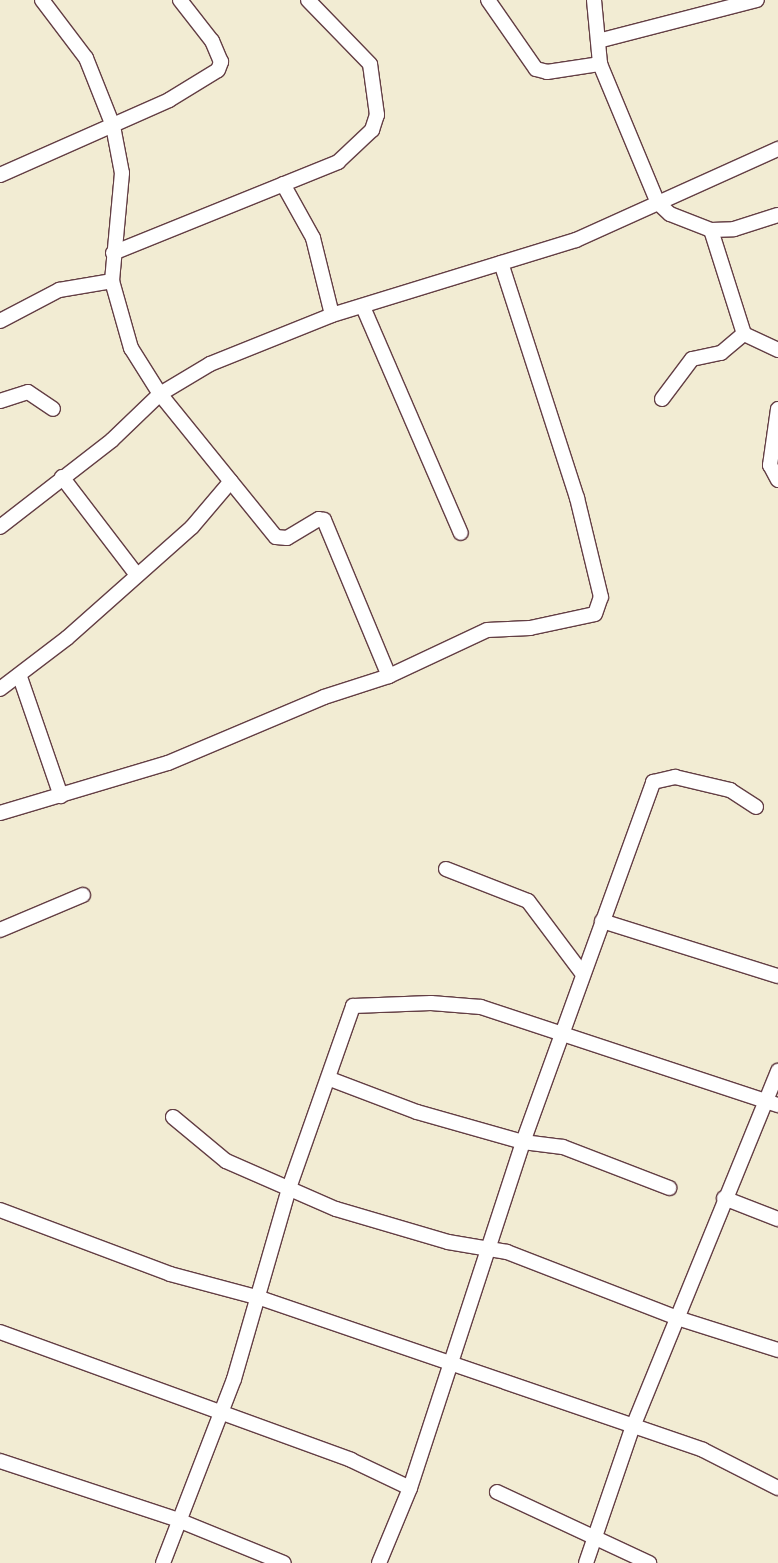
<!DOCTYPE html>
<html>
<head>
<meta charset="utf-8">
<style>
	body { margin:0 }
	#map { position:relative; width:778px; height:1563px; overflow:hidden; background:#f2ecd3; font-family:Sriracha,sans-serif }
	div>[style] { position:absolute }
	.roads { filter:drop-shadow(1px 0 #633e44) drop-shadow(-1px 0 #633e44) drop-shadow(0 1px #633e44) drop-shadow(0 -1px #633e44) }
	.street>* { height:14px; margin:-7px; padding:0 7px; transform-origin:7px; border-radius:7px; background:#fff }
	span { translate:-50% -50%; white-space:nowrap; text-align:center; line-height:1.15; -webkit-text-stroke:4.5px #fcf5e5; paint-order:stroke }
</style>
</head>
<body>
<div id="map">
	<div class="roads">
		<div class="street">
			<i style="left:42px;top:0;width:73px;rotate:52.8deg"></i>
			<i style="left:86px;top:58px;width:73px;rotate:68.3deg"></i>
			<i style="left:113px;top:126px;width:48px;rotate:79.2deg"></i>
			<i style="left:122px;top:173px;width:108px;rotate:95.3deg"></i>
			<i style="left:112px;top:281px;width:70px;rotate:74.2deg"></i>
			<i style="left:131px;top:348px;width:54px;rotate:57.8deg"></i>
			<i style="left:160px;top:394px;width:184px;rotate:51deg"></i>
			<i style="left:276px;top:537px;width:11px;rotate:5deg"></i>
			<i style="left:287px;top:538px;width:37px;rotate:-31deg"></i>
			<i style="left:319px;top:519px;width:5px;rotate:11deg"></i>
			<i style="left:324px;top:520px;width:169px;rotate:67.4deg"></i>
			<i style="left:488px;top:0;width:84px;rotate:55.2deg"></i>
			<i style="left:536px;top:69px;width:11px;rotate:15deg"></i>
			<i style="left:547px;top:72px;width:54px;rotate:-8.6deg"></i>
			<i style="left:594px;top:0;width:64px;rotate:84.6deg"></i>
			<i style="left:600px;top:64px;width:151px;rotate:67.4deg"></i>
			<i style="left:658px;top:203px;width:16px;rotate:43deg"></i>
			<i style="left:670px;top:214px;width:44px;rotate:21.3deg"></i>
			<i style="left:711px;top:230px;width:23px;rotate:-2deg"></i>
			<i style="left:734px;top:229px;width:46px;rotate:-17.7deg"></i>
			<i style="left:598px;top:41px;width:164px;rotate:-14.5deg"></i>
			<i style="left:0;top:175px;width:185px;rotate:-23.9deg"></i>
			<i style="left:169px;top:100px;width:57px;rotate:-31.5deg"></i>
			<i style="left:218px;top:70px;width:9px;rotate:-69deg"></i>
			<i style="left:221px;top:62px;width:23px;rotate:-113deg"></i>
			<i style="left:212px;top:41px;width:52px;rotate:-128deg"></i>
			<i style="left:283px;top:184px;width:62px;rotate:60.9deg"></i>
			<i style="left:313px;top:238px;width:79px;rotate:76.1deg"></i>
			<i style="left:711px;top:230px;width:109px;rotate:72.4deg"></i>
			<i style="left:744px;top:334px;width:38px;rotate:25deg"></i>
			<i style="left:113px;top:253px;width:243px;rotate:-22deg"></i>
			<i style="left:338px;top:162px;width:47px;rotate:-43.3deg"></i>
			<i style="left:372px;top:130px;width:16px;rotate:-72deg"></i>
			<i style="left:377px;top:115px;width:51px;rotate:-97.8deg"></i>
			<i style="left:370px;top:64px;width:89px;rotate:-134.1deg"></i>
			<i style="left:363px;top:307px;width:246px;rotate:66.6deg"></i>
			<i style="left:0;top:321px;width:67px;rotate:-27.7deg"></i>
			<i style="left:59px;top:290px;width:54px;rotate:-9.6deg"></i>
			<i style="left:662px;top:399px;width:50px;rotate:-53.1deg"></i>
			<i style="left:692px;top:359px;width:30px;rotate:-12deg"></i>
			<i style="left:721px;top:353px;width:30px;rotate:-40deg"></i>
			<i style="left:0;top:401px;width:29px;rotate:-18deg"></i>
			<i style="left:28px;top:392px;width:30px;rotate:34deg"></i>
			<i style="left:778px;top:409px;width:57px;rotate:98.1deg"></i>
			<i style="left:770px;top:465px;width:17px;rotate:62deg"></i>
			<i style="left:62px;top:477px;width:123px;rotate:52.6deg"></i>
			<i style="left:0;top:527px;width:142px;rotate:-37.8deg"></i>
			<i style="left:112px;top:440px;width:66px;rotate:-43.8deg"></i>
			<i style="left:160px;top:394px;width:58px;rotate:-31deg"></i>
			<i style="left:210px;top:364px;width:131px;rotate:-21.9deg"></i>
			<i style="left:332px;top:315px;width:255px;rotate:-17.1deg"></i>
			<i style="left:576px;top:240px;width:222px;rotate:-24.3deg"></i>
			<i style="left:20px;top:677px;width:126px;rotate:71deg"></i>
			<i style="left:0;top:689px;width:84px;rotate:-37.3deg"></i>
			<i style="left:67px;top:638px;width:167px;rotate:-41.6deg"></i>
			<i style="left:192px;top:527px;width:60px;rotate:-49.7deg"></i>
			<i style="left:0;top:813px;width:175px;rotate:-16.6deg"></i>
			<i style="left:168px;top:763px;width:169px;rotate:-22.9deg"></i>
			<i style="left:324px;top:697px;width:68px;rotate:-17.9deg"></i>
			<i style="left:389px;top:676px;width:108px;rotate:-25.1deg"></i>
			<i style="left:487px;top:630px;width:43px;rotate:-2.7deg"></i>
			<i style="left:530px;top:628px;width:66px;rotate:-12.2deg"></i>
			<i style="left:595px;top:614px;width:18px;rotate:-71deg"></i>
			<i style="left:601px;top:597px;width:102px;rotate:-103.6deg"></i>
			<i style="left:577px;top:498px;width:247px;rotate:-107.9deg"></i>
			<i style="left:446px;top:869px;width:88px;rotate:21.3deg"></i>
			<i style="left:528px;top:901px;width:90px;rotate:53.1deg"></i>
			<i style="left:602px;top:921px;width:184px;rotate:17.4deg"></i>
			<i style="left:0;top:930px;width:90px;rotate:-22.9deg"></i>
			<i style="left:330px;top:1079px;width:93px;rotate:20.8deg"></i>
			<i style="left:417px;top:1112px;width:110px;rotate:15.8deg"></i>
			<i style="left:523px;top:1142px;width:40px;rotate:7.1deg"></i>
			<i style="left:563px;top:1147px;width:114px;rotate:21.1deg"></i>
			<i style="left:173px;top:1117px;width:69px;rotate:39.7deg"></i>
			<i style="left:226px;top:1161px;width:120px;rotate:23.6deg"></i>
			<i style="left:336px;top:1209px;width:117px;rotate:16.4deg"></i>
			<i style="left:448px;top:1242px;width:60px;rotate:9.6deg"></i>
			<i style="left:507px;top:1252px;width:182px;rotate:21.2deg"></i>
			<i style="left:677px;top:1318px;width:106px;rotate:17.6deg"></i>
			<i style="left:724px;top:1198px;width:58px;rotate:21.3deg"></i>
			<i style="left:0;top:1210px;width:182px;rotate:20.6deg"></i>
			<i style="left:170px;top:1274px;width:93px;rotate:14.9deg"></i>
			<i style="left:260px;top:1298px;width:468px;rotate:18.9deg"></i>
			<i style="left:703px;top:1450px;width:84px;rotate:26.9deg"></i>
			<i style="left:0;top:1332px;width:374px;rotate:20deg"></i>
			<i style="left:351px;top:1460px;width:65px;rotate:25.4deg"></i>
			<i style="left:0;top:1461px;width:188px;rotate:18.3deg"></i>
			<i style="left:178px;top:1520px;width:114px;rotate:22.1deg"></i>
			<i style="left:497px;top:1492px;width:168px;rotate:25deg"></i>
			<i style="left:163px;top:1563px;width:197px;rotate:-68.9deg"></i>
			<i style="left:234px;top:1379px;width:199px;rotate:-73.9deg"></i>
			<i style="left:289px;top:1188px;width:193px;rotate:-70.6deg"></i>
			<i style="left:353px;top:1006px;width:78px;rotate:-2.2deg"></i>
			<i style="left:431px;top:1003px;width:50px;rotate:4.6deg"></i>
			<i style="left:481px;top:1007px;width:313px;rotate:18.3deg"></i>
			<i style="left:379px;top:1563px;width:81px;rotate:-67.5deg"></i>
			<i style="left:410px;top:1488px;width:364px;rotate:-71.9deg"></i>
			<i style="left:523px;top:1142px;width:383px;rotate:-70.1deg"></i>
			<i style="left:653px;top:782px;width:23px;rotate:-13deg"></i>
			<i style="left:675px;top:777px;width:57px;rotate:13.3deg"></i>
			<i style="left:730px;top:790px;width:31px;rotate:33deg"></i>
			<i style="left:586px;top:1563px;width:142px;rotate:-71.1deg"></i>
			<i style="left:632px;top:1429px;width:387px;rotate:-67.8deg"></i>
		</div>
	</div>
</div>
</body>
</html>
